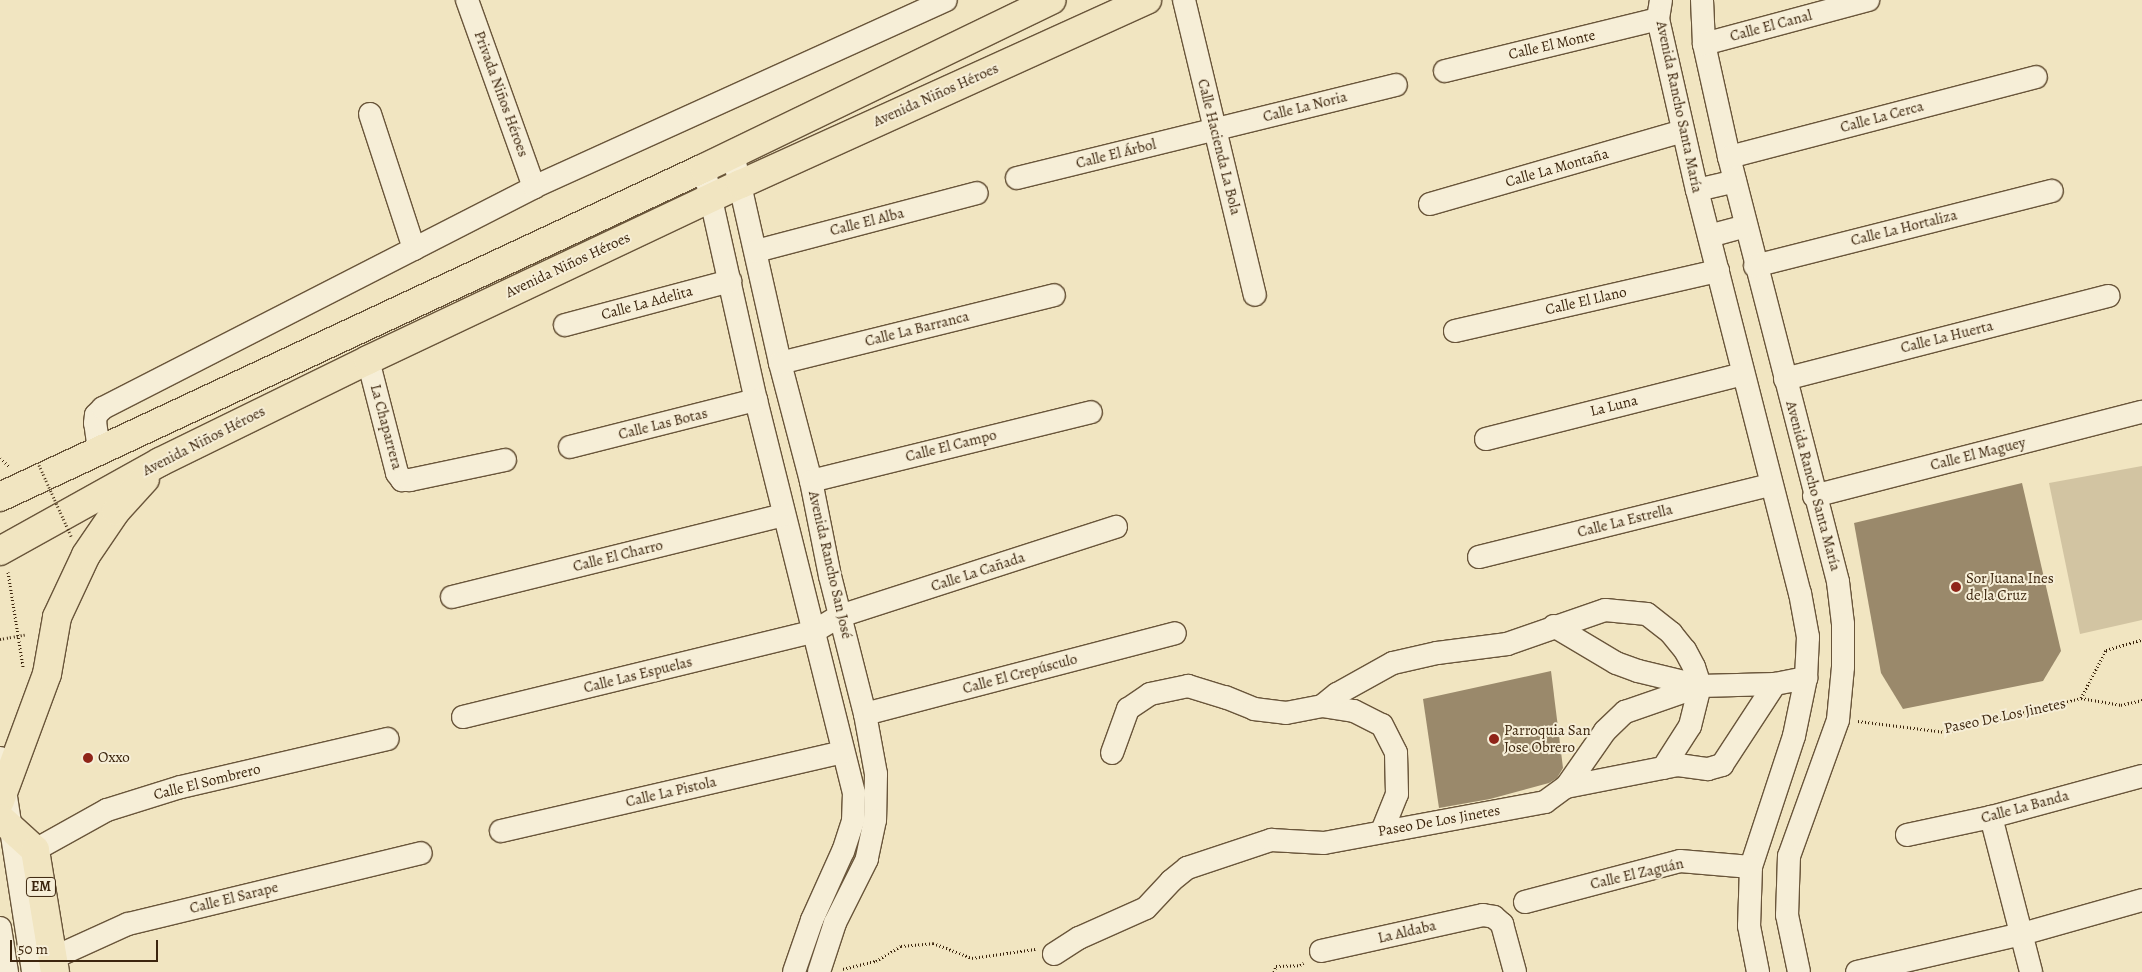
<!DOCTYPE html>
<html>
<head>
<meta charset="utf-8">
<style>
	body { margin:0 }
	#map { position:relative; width:2142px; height:972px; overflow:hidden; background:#f1e5c1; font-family:Alegreya,serif }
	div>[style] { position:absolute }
	.green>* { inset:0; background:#d2c4a2 }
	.building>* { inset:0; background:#9a896b }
	.path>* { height:3px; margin-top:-1.5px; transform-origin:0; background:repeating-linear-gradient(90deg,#3c250d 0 1px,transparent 0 3.5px) }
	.roads { filter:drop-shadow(1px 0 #69553a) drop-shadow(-1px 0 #69553a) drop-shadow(0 1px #69553a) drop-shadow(0 -1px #69553a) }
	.minor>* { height:22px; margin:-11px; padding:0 11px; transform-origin:11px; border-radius:11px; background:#f6eed7 }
	.major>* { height:28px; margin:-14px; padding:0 14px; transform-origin:14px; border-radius:14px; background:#f1e5c1 }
	.path-bridge>* { height:3px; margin-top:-1.5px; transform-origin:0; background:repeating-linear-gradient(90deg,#3c250d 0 1px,transparent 0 3.5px) }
	.dots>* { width:14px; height:14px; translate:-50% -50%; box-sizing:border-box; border:2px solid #f6eed7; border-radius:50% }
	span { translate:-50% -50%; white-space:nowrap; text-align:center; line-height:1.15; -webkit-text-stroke:4px #f6eed7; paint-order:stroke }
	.shield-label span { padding:1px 4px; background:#f6eed7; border:1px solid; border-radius:4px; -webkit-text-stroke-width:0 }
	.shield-label { font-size:14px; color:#3c250d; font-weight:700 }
	.street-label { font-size:15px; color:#3c250d }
	.poi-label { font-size:15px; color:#3c250d }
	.left { translate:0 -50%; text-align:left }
	.scale { position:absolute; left:10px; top:940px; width:148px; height:22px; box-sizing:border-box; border:2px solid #3c250d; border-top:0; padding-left:6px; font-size:15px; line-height:18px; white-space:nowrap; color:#3c250d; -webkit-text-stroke:4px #f6eed7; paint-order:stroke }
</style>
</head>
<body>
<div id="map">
	<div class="green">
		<i style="clip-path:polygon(2142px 466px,2142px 620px,2080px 634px,2049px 483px)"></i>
	</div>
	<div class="building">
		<i style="clip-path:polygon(2022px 483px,2061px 651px,2043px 681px,1903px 709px,1881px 673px,1854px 523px)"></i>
		<i style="clip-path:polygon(1551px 671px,1563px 768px,1557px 778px,1549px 783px,1490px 799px,1439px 808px,1423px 699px)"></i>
	</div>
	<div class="path">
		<i style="left:0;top:458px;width:13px;rotate:42deg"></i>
		<i style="left:8px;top:572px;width:96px;rotate:81deg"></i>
		<i style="left:2081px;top:698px;width:41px;rotate:9.9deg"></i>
		<i style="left:2121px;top:705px;width:22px;rotate:-13deg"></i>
		<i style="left:1858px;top:721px;width:88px;rotate:7.2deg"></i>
		<i style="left:1945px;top:732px;width:140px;rotate:-14deg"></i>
		<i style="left:2081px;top:698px;width:54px;rotate:-62.5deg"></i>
		<i style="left:2106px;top:650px;width:37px;rotate:-16deg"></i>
		<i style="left:843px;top:969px;width:34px;rotate:-14deg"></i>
		<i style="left:876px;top:961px;width:29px;rotate:-31deg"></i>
		<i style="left:901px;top:946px;width:32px;rotate:-5deg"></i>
		<i style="left:933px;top:943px;width:42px;rotate:21deg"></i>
		<i style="left:972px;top:958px;width:64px;rotate:-8.1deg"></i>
		<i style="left:1274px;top:972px;width:6px;rotate:-72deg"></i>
		<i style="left:1276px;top:966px;width:24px;rotate:-2deg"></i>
		<i style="left:1300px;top:965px;width:4px;rotate:-27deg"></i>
	</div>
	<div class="roads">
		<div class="minor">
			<i style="left:467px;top:0;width:199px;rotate:70.3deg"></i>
			<i style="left:1184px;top:0;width:303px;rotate:76.5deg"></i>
			<i style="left:1661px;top:0;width:19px;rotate:99deg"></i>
			<i style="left:1658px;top:19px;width:175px;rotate:77.2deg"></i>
			<i style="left:1697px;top:190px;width:416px;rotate:75.7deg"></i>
			<i style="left:1800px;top:593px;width:45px;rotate:79.7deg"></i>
			<i style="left:1808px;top:637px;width:41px;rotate:92.8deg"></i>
			<i style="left:1806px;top:678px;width:59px;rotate:101.7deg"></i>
			<i style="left:1794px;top:736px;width:138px;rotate:108.2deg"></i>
			<i style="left:1751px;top:867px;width:59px;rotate:91.9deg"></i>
			<i style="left:1749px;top:926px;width:47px;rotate:78.9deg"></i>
			<i style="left:1702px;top:0;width:44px;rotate:87.4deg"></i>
			<i style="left:1704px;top:44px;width:116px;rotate:77.5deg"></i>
			<i style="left:1729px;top:157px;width:439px;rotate:75.6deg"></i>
			<i style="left:1838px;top:582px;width:42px;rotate:83.2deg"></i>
			<i style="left:1843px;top:624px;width:43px;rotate:90deg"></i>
			<i style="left:1843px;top:667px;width:53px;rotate:95.4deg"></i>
			<i style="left:1838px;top:720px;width:145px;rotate:109.8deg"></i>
			<i style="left:1789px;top:856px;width:59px;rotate:91.9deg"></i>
			<i style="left:1787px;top:915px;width:58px;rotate:78.1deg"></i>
			<i style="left:1704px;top:44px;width:170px;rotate:-15deg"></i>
			<i style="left:1445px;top:71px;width:219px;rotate:-13.7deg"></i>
			<i style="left:370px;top:114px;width:142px;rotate:71.9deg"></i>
			<i style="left:733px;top:154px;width:214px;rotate:77.3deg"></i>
			<i style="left:780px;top:363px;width:122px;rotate:75.3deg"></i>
			<i style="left:811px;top:481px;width:97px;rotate:78.7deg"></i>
			<i style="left:830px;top:576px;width:142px;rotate:75.8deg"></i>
			<i style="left:865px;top:714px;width:61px;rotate:79.6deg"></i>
			<i style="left:876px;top:774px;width:46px;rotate:91.2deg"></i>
			<i style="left:875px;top:820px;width:40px;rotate:102deg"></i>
			<i style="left:867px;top:859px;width:72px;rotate:116.6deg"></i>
			<i style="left:835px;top:923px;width:52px;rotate:108.1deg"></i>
			<i style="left:1729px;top:157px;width:317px;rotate:-14.6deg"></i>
			<i style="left:704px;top:168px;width:238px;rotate:77.4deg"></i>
			<i style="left:756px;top:400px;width:405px;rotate:76deg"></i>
			<i style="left:854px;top:793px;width:28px;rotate:92deg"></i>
			<i style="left:853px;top:821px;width:32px;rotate:108deg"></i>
			<i style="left:843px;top:851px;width:76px;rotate:114.2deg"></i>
			<i style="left:812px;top:920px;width:55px;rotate:109.1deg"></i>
			<i style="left:1017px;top:178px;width:390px;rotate:-13.8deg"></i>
			<i style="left:1697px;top:190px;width:39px;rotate:-13deg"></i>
			<i style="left:1430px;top:204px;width:263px;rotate:-16.1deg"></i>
			<i style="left:1709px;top:236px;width:38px;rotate:-15deg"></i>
			<i style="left:756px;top:251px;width:228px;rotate:-14.7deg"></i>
			<i style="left:1755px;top:266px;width:306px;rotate:-14.2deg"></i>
			<i style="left:565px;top:325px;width:171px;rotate:-14.9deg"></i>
			<i style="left:1455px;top:331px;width:270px;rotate:-12.9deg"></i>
			<i style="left:368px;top:360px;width:117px;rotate:75.6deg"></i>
			<i style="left:397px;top:473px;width:9px;rotate:54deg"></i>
			<i style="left:402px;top:480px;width:8px"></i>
			<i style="left:410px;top:480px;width:97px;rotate:-11.9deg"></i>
			<i style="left:780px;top:363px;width:282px;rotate:-13.9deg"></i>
			<i style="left:1785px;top:379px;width:334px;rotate:-14.4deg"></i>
			<i style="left:1486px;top:439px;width:265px;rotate:-14.2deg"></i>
			<i style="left:570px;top:447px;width:192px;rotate:-14.2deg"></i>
			<i style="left:99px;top:450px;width:27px;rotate:-98deg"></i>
			<i style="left:95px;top:423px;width:8px;rotate:-83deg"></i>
			<i style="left:96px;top:415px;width:10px;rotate:-45deg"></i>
			<i style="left:103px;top:408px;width:484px;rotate:-27.1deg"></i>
			<i style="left:534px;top:187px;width:452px;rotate:-24.4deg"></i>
			<i style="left:811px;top:481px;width:288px;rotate:-13.8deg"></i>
			<i style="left:1814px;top:496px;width:339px;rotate:-14.4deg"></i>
			<i style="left:1479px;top:557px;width:301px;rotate:-13.9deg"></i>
			<i style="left:452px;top:597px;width:342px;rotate:-13.9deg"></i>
			<i style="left:1554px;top:626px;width:72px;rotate:30.8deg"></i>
			<i style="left:1616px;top:663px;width:23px;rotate:20deg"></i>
			<i style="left:1638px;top:671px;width:64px;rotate:13.6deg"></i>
			<i style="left:1700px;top:686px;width:41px;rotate:104deg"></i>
			<i style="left:1690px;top:726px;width:50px;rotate:122.7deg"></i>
			<i style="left:1322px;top:706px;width:32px;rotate:9deg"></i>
			<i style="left:1354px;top:711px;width:31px;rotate:27deg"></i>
			<i style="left:1382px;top:725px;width:31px;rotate:63deg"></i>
			<i style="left:1396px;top:753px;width:41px;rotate:88.6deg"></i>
			<i style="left:1397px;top:794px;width:40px;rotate:112deg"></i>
			<i style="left:865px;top:714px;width:320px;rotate:-14.6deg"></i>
			<i style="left:463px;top:717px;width:360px;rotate:-13.7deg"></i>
			<i style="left:813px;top:632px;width:31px;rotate:-31deg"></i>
			<i style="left:840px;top:616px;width:290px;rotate:-17.9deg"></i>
			<i style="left:1112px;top:753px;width:47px;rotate:-70deg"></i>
			<i style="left:1128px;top:709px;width:27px;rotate:-34deg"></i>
			<i style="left:1150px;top:694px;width:39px;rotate:-12deg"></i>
			<i style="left:1188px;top:686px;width:39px;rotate:17deg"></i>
			<i style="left:1225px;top:697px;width:31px;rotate:22deg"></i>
			<i style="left:1254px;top:709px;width:32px;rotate:7deg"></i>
			<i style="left:1286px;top:713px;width:37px;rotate:-11deg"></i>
			<i style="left:1322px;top:706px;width:19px;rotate:-39deg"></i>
			<i style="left:1337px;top:694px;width:64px;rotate:-29deg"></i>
			<i style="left:1393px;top:663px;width:45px;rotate:-12.8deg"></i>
			<i style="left:1437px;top:653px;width:71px;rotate:-7.3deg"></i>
			<i style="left:1507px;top:644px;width:104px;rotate:-19.1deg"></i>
			<i style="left:1605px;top:610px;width:42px;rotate:5.4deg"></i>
			<i style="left:1647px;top:614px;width:31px;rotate:38deg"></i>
			<i style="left:1671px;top:633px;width:22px;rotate:51deg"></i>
			<i style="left:1685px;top:650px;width:19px;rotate:62deg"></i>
			<i style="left:1694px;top:667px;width:20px;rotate:72deg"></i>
			<i style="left:0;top:758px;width:217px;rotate:81.2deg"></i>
			<i style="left:1566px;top:787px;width:68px;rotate:-55.1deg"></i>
			<i style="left:1605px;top:731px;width:28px;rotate:-44deg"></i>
			<i style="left:1625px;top:712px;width:79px;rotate:-19.1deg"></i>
			<i style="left:1700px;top:686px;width:75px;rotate:-1.5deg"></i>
			<i style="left:1991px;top:817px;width:160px;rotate:75.5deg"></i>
			<i style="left:501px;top:831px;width:350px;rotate:-13deg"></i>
			<i style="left:1907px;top:835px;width:86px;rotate:-12.1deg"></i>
			<i style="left:1991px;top:817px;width:156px;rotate:-15.2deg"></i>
			<i style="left:35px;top:850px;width:82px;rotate:-29.1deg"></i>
			<i style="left:107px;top:810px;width:77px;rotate:-17.3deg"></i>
			<i style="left:181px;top:787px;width:212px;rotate:-13.1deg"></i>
			<i style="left:1525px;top:902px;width:160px;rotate:-14.8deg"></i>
			<i style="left:1680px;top:861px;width:71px;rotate:4.8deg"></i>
			<i style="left:0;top:928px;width:45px;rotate:81deg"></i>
			<i style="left:1321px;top:951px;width:166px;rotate:-12.5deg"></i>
			<i style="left:1483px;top:915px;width:11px;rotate:10deg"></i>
			<i style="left:1494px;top:917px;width:11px;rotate:41deg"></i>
			<i style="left:1502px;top:924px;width:50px;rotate:74.8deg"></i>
			<i style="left:1054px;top:954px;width:30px;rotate:-33deg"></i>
			<i style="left:1079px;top:938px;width:73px;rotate:-24.1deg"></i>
			<i style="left:1146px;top:908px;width:37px;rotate:-47deg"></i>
			<i style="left:1171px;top:881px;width:21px;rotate:-39deg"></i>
			<i style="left:1187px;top:868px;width:89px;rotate:-18.4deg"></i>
			<i style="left:1271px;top:840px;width:53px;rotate:3.2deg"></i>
			<i style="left:1324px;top:843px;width:225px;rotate:-10.5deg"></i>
			<i style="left:1545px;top:802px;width:26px;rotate:-36deg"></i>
			<i style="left:1566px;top:787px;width:114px;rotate:-11.1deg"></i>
			<i style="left:1678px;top:765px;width:30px;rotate:8deg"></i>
			<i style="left:1708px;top:769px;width:15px;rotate:-16deg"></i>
			<i style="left:1722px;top:765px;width:97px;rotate:-56.8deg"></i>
			<i style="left:1775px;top:684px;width:32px;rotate:-11deg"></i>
			<i style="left:53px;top:958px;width:82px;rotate:-24.4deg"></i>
			<i style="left:128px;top:924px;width:301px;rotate:-13.6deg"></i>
			<i style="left:1857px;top:972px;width:169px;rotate:-13deg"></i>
			<i style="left:2022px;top:934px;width:125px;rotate:-15.8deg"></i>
		</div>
		<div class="major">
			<i style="left:0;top:497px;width:777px;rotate:-25.05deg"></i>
			<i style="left:704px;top:168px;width:386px;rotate:-25.8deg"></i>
			<i style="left:0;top:551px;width:183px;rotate:-29.1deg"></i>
			<i style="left:160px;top:462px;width:232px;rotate:-26.1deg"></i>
			<i style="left:368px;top:360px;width:412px;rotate:-25.3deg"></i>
			<i style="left:741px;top:184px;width:446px;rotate:-24.4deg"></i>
			<i style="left:0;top:801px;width:135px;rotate:-69.7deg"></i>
			<i style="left:47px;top:674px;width:58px;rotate:-80deg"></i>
			<i style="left:57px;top:617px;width:68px;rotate:-64.9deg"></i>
			<i style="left:86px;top:555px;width:53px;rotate:-55.7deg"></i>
			<i style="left:116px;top:511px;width:43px;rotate:-47.8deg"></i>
			<i style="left:0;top:818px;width:47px;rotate:42.4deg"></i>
			<i style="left:35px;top:850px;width:124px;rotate:80.7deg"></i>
		</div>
	</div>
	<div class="path-bridge">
		<i style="left:39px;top:465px;width:78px;rotate:65.7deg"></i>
		<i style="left:0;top:639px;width:28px;rotate:-10deg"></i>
	</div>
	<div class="dots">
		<i style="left:1956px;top:587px;background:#8f2418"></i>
		<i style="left:1494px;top:739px;background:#8f2418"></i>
		<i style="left:88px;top:758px;background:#8f2418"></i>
	</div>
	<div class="shield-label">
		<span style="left:41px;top:887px">EM</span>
	</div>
	<div class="street-label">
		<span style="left:1771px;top:26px;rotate:-15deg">Calle El Canal</span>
		<span style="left:1552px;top:45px;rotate:-13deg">Calle El Monte</span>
		<span style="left:501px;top:94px;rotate:70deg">Privada Niños Héroes</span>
		<span style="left:936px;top:95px;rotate:-24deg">Avenida Niños Héroes</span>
		<span style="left:1305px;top:107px;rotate:-14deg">Calle La Noria</span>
		<span style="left:1679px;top:107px;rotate:78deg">Avenida Rancho Santa María</span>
		<span style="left:1882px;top:117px;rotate:-15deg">Calle La Cerca</span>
		<span style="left:1219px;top:147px;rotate:76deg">Calle Hacienda La Bola</span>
		<span style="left:1116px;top:154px;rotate:-14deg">Calle El Árbol</span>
		<span style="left:1557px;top:168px;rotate:-16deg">Calle La Montaña</span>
		<span style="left:867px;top:222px;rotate:-14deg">Calle El Alba</span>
		<span style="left:1904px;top:228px;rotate:-14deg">Calle La Hortaliza</span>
		<span style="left:568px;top:265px;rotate:-25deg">Avenida Niños Héroes</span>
		<span style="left:1586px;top:301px;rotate:-13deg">Calle El Llano</span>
		<span style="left:647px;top:303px;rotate:-15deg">Calle La Adelita</span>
		<span style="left:917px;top:329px;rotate:-14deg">Calle La Barranca</span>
		<span style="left:1947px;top:337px;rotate:-14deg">Calle La Huerta</span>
		<span style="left:1614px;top:406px;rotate:-14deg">La Luna</span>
		<span style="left:663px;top:424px;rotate:-14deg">Calle Las Botas</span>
		<span style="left:386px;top:427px;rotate:75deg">La Chaparrera</span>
		<span style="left:204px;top:441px;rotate:-27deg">Avenida Niños Héroes</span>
		<span style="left:951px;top:446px;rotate:-14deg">Calle El Campo</span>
		<span style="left:1978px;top:454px;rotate:-14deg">Calle El Maguey</span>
		<span style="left:1813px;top:486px;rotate:75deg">Avenida Rancho Santa María</span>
		<span style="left:1625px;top:521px;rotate:-14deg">Calle La Estrella</span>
		<span style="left:618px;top:556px;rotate:-14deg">Calle El Charro</span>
		<span style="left:830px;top:565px;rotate:77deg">Avenida Rancho San José</span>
		<span style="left:978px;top:572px;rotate:-18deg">Calle La Cañada</span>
		<span style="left:1020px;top:674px;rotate:-15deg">Calle El Crepúsculo</span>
		<span style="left:638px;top:675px;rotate:-14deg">Calle Las Espuelas</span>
		<span style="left:2005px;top:716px;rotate:-12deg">Paseo De Los Jinetes</span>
		<span style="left:207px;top:782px;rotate:-14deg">Calle El Sombrero</span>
		<span style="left:671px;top:792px;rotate:-13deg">Calle La Pistola</span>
		<span style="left:2025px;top:807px;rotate:-15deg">Calle La Banda</span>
		<span style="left:1439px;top:821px;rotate:-10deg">Paseo De Los Jinetes</span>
		<span style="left:1637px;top:874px;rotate:-13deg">Calle El Zaguán</span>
		<span style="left:234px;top:898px;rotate:-14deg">Calle El Sarape</span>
		<span style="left:1407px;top:932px;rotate:-13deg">La Aldaba</span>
	</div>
	<div class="poi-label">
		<span class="left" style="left:1966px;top:587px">Sor Juana Ines<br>de la Cruz</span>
		<span class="left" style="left:1504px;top:739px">Parroquia San<br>Jose Obrero</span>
		<span class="left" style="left:98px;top:758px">Oxxo</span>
	</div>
	<div class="scale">50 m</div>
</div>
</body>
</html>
